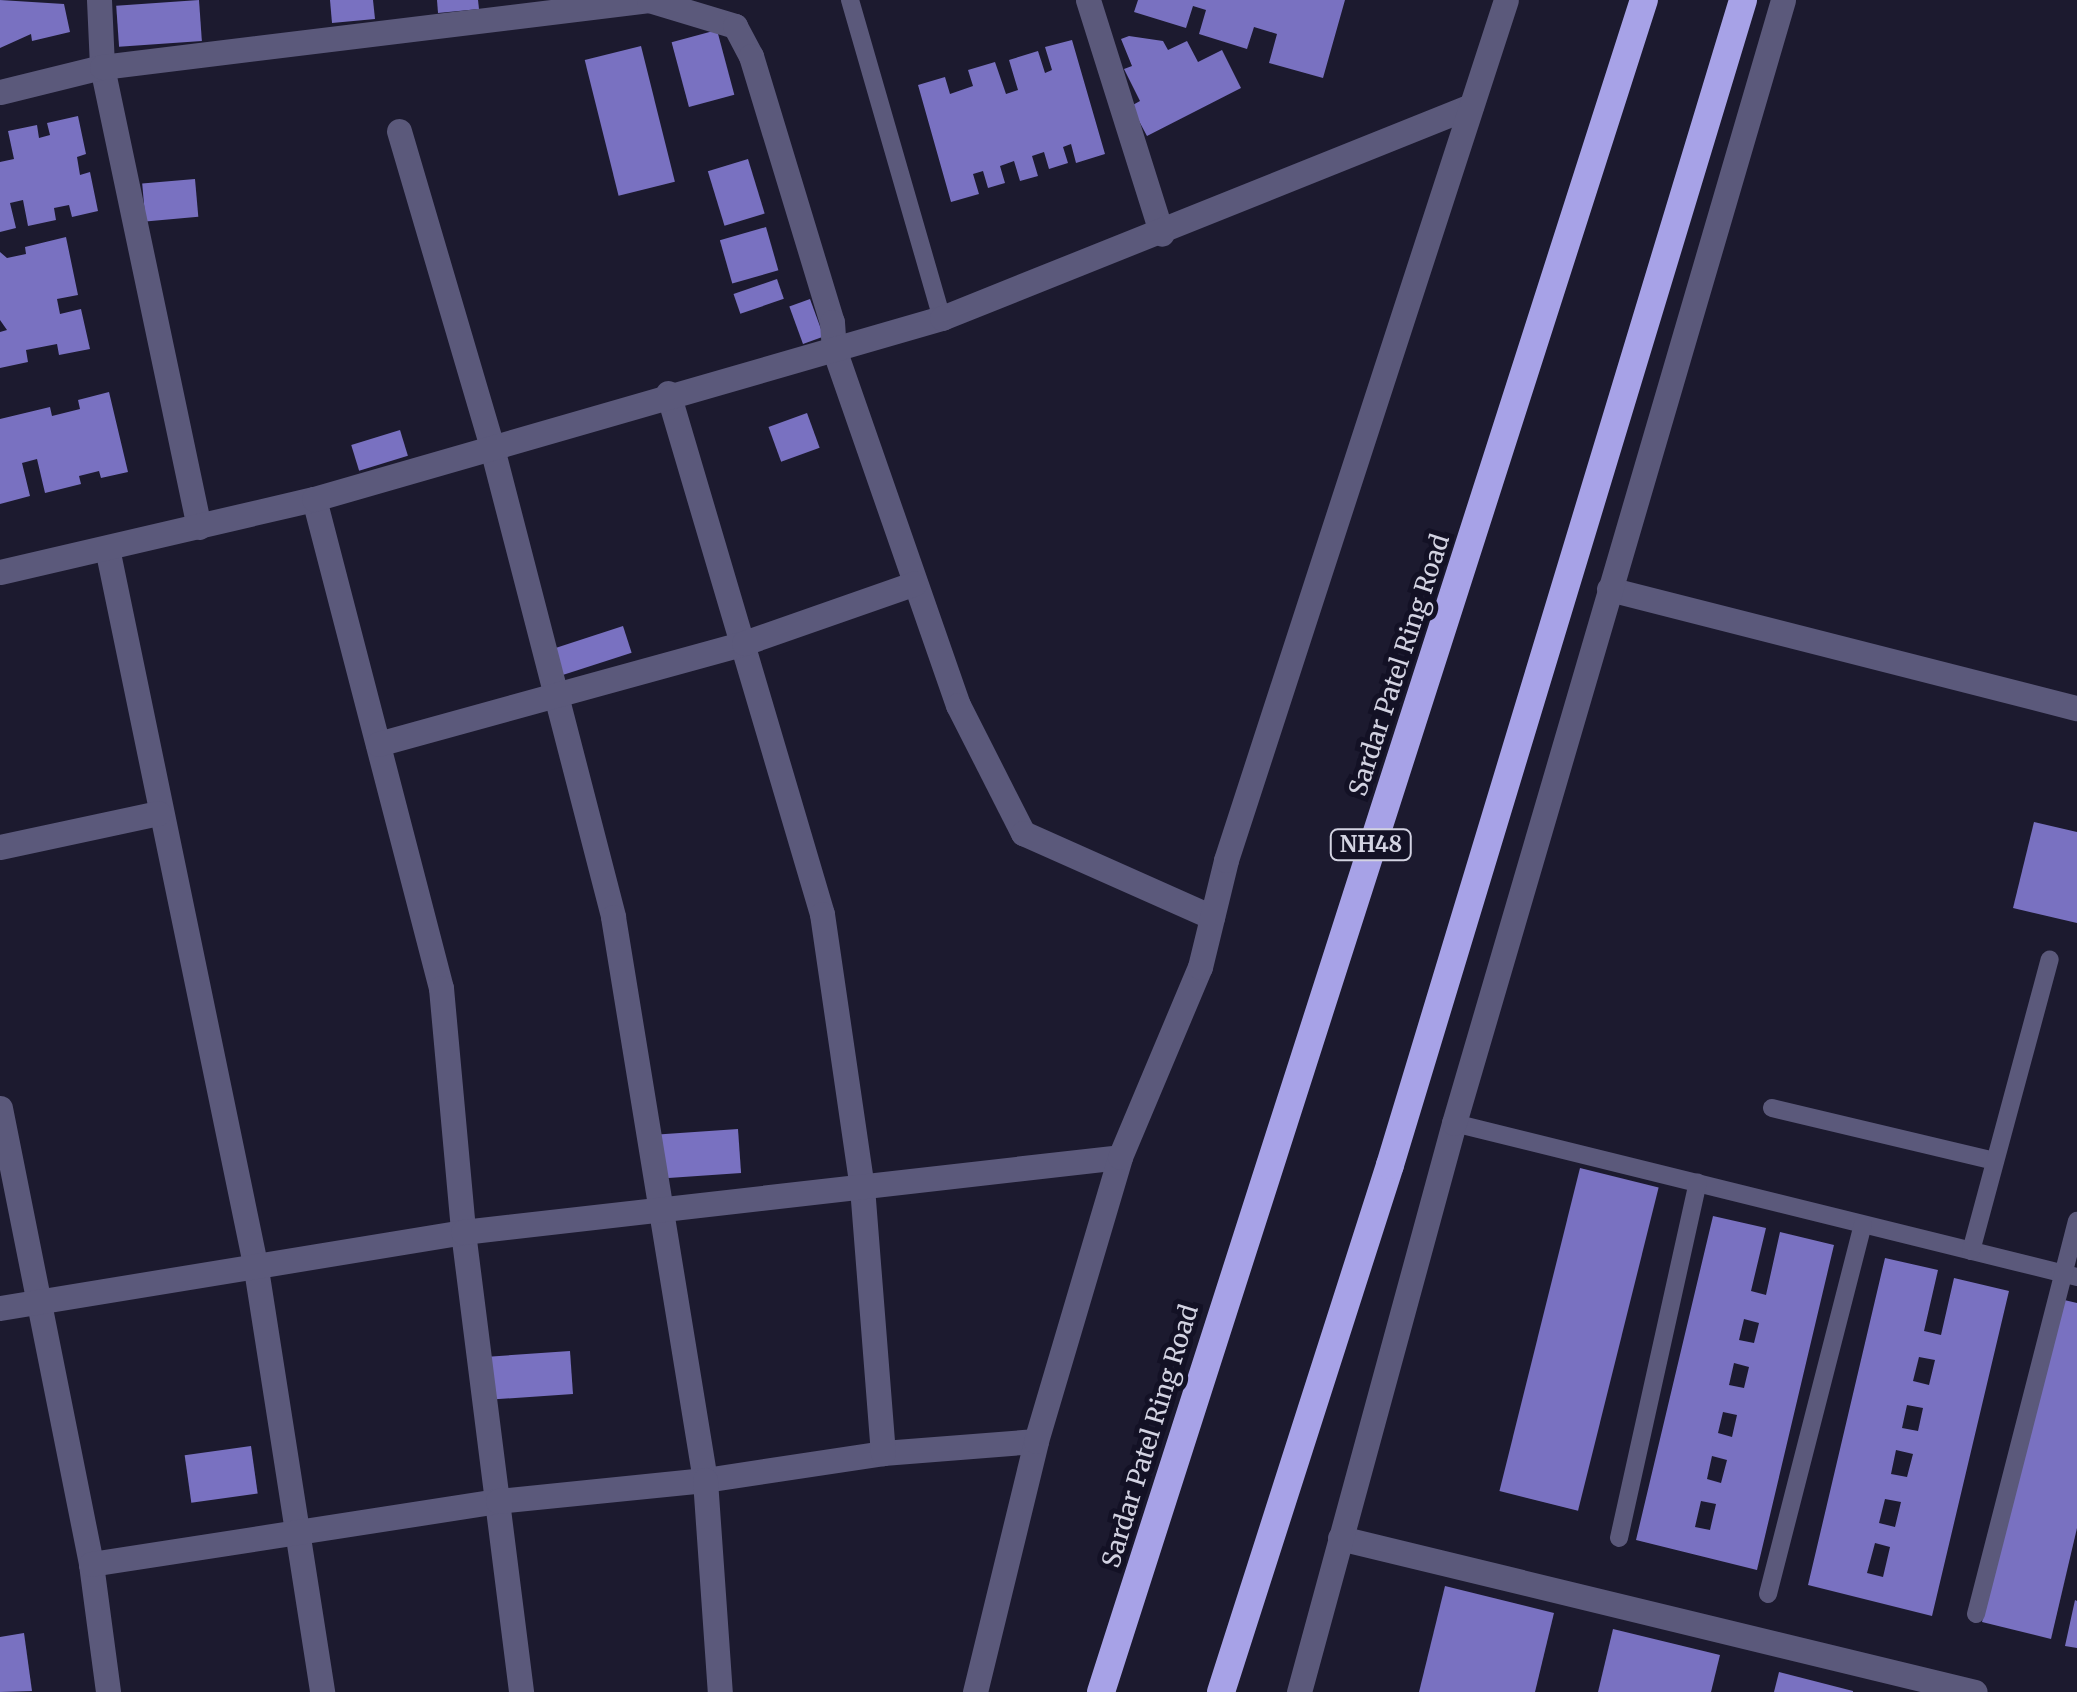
<!DOCTYPE html>
<html>
<head>
<meta charset="utf-8">
<style>
	body { margin:0 }
	#map { position:relative; width:2077px; height:1692px; overflow:hidden; background:#1c1a2f; font-family:Merriweather,serif }
	div>[style] { position:absolute }
	.building>* { inset:0; background:#7971c1; transform-origin:0 0 }
	.service>* { height:18px; margin:-9px; padding:0 9px; transform-origin:9px; border-radius:9px; background:#5b597b }
	.minor>* { height:25px; margin:-12.5px; padding:0 12.5px; transform-origin:12.5px; border-radius:12.5px; background:#5b597b }
	.tertiary>* { height:25px; margin:-12.5px; padding:0 12.5px; transform-origin:12.5px; border-radius:12.5px; background:#5b597b }
	.trunk>* { height:28px; margin:-14px; padding:0 14px; transform-origin:14px; border-radius:14px; background:#a7a2e7 }
	span { translate:-50% -50%; white-space:nowrap; text-align:center; line-height:1.15; -webkit-text-stroke:10px #131125; paint-order:stroke }
	.shield-label span { padding:2px 8px; background:#131125; border:2px solid; border-radius:8px; -webkit-text-stroke-width:0 }
	.shield-label { font-size:22px; color:#d3d3e2; font-weight:700 }
	.street-label { font-size:25px; color:#d3d3e2 }
</style>
</head>
<body>
<div id="map">
	<div class="building">
		<i style="clip-path:polygon(0 0,64px 4px,70px 32px,32px 41px,31px 34px,0 48px)"></i>
		<i style="left:199px;top:0;width:41px;height:83px;rotate:86deg"></i>
		<i style="clip-path:polygon(330px 0,373px 0,375px 19px,332px 23px)"></i>
		<i style="clip-path:polygon(437px 0,478px 0,479px 9px,438px 13px)"></i>
		<i style="clip-path:polygon(1138px 0,1345px 0,1323px 78px,1269px 63px,1277px 34px,1254px 27px,1247px 49px,1199px 34px,1206px 10px,1193px 6px,1186px 28px,1134px 12px)"></i>
		<i style="left:717px;top:30px;width:67px;height:47px;rotate:75deg"></i>
		<i style="clip-path:polygon(1129px 36px,1163px 41px,1168px 50px,1187px 41px,1198px 62px,1222px 50px,1241px 88px,1147px 136px,1131px 106px,1140px 101px,1124px 69px,1132px 66px,1121px 39px)"></i>
		<i style="clip-path:polygon(1072px 40px,1105px 154px,1076px 163px,1071px 144px,1063px 147px,1068px 163px,1049px 169px,1044px 152px,1032px 156px,1038px 176px,1020px 181px,1014px 161px,1000px 166px,1005px 183px,988px 188px,983px 171px,973px 174px,979px 194px,951px 202px,918px 85px,945px 77px,950px 94px,973px 86px,968px 70px,995px 62px,1006px 94px,1018px 90px,1009px 60px,1038px 51px,1045px 73px,1052px 70px,1045px 47px)"></i>
		<i style="left:641px;top:46px;width:140px;height:58px;rotate:76deg"></i>
		<i style="clip-path:polygon(78px 116px,86px 154px,77px 157px,80px 175px,90px 172px,98px 211px,72px 217px,69px 205px,54px 208px,56px 220px,28px 226px,23px 200px,10px 203px,16px 228px,0 232px,0 162px,14px 159px,8px 131px,37px 125px,39px 138px,50px 135px,47px 123px)"></i>
		<i style="left:748px;top:159px;width:57px;height:42px;rotate:73deg"></i>
		<i style="left:195px;top:179px;width:38px;height:53px;rotate:85deg"></i>
		<i style="left:766px;top:227px;width:45px;height:48px;rotate:74deg"></i>
		<i style="clip-path:polygon(66px 237px,78px 295px,57px 299px,60px 314px,81px 309px,90px 349px,59px 355px,57px 344px,26px 350px,28px 362px,0 368px,0 332px,7px 330px,0 320px,0 252px,7px 258px,26px 254px,25px 247px)"></i>
		<i style="left:777px;top:279px;width:21px;height:46px;rotate:71deg"></i>
		<i style="left:810px;top:299px;width:40px;height:22px;rotate:70deg"></i>
		<i style="clip-path:polygon(109px 392px,128px 472px,101px 478px,99px 471px,79px 476px,81px 484px,45px 493px,37px 459px,22px 463px,30px 496px,0 504px,0 419px,50px 407px,52px 416px,80px 409px,78px 400px)"></i>
		<i style="left:807px;top:413px;width:37px;height:41px;rotate:70deg"></i>
		<i style="left:400px;top:430px;width:27px;height:51px;rotate:73deg"></i>
		<i style="left:623px;top:626px;width:28px;height:79px;rotate:72deg"></i>
		<i style="clip-path:polygon(2034px 822px,2077px 832px,2077px 923px,2013px 908px)"></i>
		<i style="left:738px;top:1129px;width:44px;height:80px;rotate:86deg"></i>
		<i style="left:1580px;top:1168px;width:81px;height:333px;rotate:14deg"></i>
		<i style="clip-path:polygon(evenodd,1713px 1216px,1766px 1228px,1751px 1291px,1766px 1295px,1780px 1232px,1834px 1245px,1757px 1570px,1636px 1540px,1713px 1216px,1744px 1319px,1759px 1323px,1754px 1343px,1739px 1340px,1744px 1319px,1713px 1216px,1734px 1363px,1749px 1367px,1744px 1388px,1729px 1385px,1734px 1363px,1713px 1216px,1723px 1412px,1737px 1415px,1732px 1437px,1718px 1433px,1723px 1412px,1713px 1216px,1712px 1456px,1727px 1460px,1721px 1483px,1707px 1479px,1712px 1456px,1713px 1216px,1701px 1501px,1716px 1504px,1710px 1530px,1695px 1527px,1701px 1501px)"></i>
		<i style="clip-path:polygon(evenodd,1885px 1258px,1938px 1270px,1924px 1331px,1941px 1335px,1954px 1278px,2009px 1291px,1932px 1616px,1808px 1585px,1885px 1258px,1919px 1357px,1935px 1360px,1929px 1385px,1913px 1381px,1919px 1357px,1885px 1258px,1907px 1405px,1923px 1408px,1918px 1431px,1902px 1428px,1907px 1405px,1885px 1258px,1896px 1450px,1913px 1454px,1907px 1477px,1891px 1474px,1896px 1450px,1885px 1258px,1885px 1499px,1901px 1502px,1895px 1527px,1879px 1523px,1885px 1499px,1885px 1258px,1875px 1543px,1890px 1547px,1883px 1577px,1867px 1573px,1875px 1543px)"></i>
		<i style="clip-path:polygon(2060px 1299px,2077px 1303px,2077px 1528px,2051px 1639px,1982px 1622px)"></i>
		<i style="left:570px;top:1351px;width:43px;height:82px;rotate:86deg"></i>
		<i style="left:251px;top:1446px;width:48px;height:67px;rotate:82deg"></i>
		<i style="clip-path:polygon(1445px 1586px,1554px 1613px,1535px 1692px,1419px 1692px)"></i>
		<i style="clip-path:polygon(2075px 1600px,2077px 1601px,2077px 1648px,2065px 1646px)"></i>
		<i style="clip-path:polygon(1613px 1629px,1720px 1655px,1711px 1692px,1598px 1692px)"></i>
		<i style="clip-path:polygon(24px 1633px,32px 1691px,0 1692px,0 1637px)"></i>
		<i style="clip-path:polygon(1779px 1672px,1853px 1691px,1853px 1692px,1774px 1692px)"></i>
	</div>
	<div class="service">
		<i style="left:850px;top:0;width:331px;rotate:73.9deg"></i>
		<i style="left:1772px;top:1108px;width:229px;rotate:13.4deg"></i>
		<i style="left:1454px;top:1123px;width:642px;rotate:13.88deg"></i>
		<i style="left:1971px;top:1251px;width:302px;rotate:-74.9deg"></i>
		<i style="left:1619px;top:1538px;width:364px;rotate:-77.5deg"></i>
		<i style="left:1768px;top:1594px;width:381px;rotate:-75.6deg"></i>
		<i style="left:1976px;top:1614px;width:406px;rotate:-75.6deg"></i>
	</div>
	<div class="minor">
		<i style="left:99px;top:0;width:67px;rotate:87.4deg"></i>
		<i style="left:102px;top:67px;width:470px;rotate:78.1deg"></i>
		<i style="left:1088px;top:0;width:245px;rotate:72.5deg"></i>
		<i style="left:0;top:92px;width:105px;rotate:-13.8deg"></i>
		<i style="left:102px;top:67px;width:551px;rotate:-6.98deg"></i>
		<i style="left:649px;top:0;width:90px;rotate:16.8deg"></i>
		<i style="left:735px;top:26px;width:34px;rotate:62deg"></i>
		<i style="left:751px;top:56px;width:278px;rotate:73.1deg"></i>
		<i style="left:832px;top:322px;width:27px;rotate:86deg"></i>
		<i style="left:834px;top:349px;width:377px;rotate:70.8deg"></i>
		<i style="left:958px;top:705px;width:144px;rotate:63.1deg"></i>
		<i style="left:1023px;top:833px;width:207px;rotate:24deg"></i>
		<i style="left:399px;top:131px;width:330px;rotate:73.6deg"></i>
		<i style="left:492px;top:448px;width:484px;rotate:75.5deg"></i>
		<i style="left:613px;top:917px;width:570px;rotate:80.72deg"></i>
		<i style="left:705px;top:1480px;width:180px;rotate:-8.6deg"></i>
		<i style="left:883px;top:1453px;width:153px;rotate:-4.5deg"></i>
		<i style="left:668px;top:393px;width:543px;rotate:73.53deg"></i>
		<i style="left:822px;top:914px;width:276px;rotate:81.7deg"></i>
		<i style="left:862px;top:1187px;width:267px;rotate:85.5deg"></i>
		<i style="left:314px;top:499px;width:505px;rotate:75.44deg"></i>
		<i style="left:441px;top:988px;width:245px;rotate:84.8deg"></i>
		<i style="left:463px;top:1232px;width:464px;rotate:82.8deg"></i>
		<i style="left:107px;top:548px;width:736px;rotate:78.32deg"></i>
		<i style="left:256px;top:1269px;width:428px;rotate:81.1deg"></i>
		<i style="left:0;top:572px;width:322px;rotate:-13.1deg"></i>
		<i style="left:314px;top:499px;width:654px;rotate:-16.08deg"></i>
		<i style="left:942px;top:318px;width:570px;rotate:-21.84deg"></i>
		<i style="left:378px;top:744px;width:380px;rotate:-15.4deg"></i>
		<i style="left:744px;top:643px;width:181px;rotate:-19.3deg"></i>
		<i style="left:0;top:847px;width:162px;rotate:-12.1deg"></i>
		<i style="left:0;top:1108px;width:465px;rotate:78.7deg"></i>
		<i style="left:91px;top:1564px;width:129px;rotate:82.4deg"></i>
		<i style="left:0;top:1308px;width:469px;rotate:-9.3deg"></i>
		<i style="left:463px;top:1232px;width:661px;rotate:-6.51deg"></i>
		<i style="left:1340px;top:1538px;width:653px;rotate:13.63deg"></i>
		<i style="left:91px;top:1564px;width:412px;rotate:-8.8deg"></i>
		<i style="left:498px;top:1501px;width:208px;rotate:-5.8deg"></i>
		<i style="left:705px;top:1480px;width:213px;rotate:86deg"></i>
	</div>
	<div class="tertiary">
		<i style="left:1609px;top:589px;width:483px;rotate:14.3deg"></i>
		<i style="left:975px;top:1692px;width:258px;rotate:-76.3deg"></i>
		<i style="left:1036px;top:1441px;width:296px;rotate:-73.5deg"></i>
		<i style="left:1120px;top:1157px;width:206px;rotate:-67.2deg"></i>
		<i style="left:1200px;top:967px;width:110px;rotate:-76.3deg"></i>
		<i style="left:1226px;top:860px;width:904px;rotate:-71.97deg"></i>
		<i style="left:1299px;top:1692px;width:590px;rotate:-74.76deg"></i>
		<i style="left:1454px;top:1123px;width:1170px;rotate:-73.67deg"></i>
	</div>
	<div class="trunk">
		<i style="left:1101px;top:1692px;width:1777px;rotate:-72.21deg"></i>
		<i style="left:1221px;top:1692px;width:553px;rotate:-72.22deg"></i>
		<i style="left:1390px;top:1165px;width:1217px;rotate:-73.14deg"></i>
	</div>
	<div class="shield-label">
		<span style="left:1371px;top:845px">NH48</span>
	</div>
	<div class="street-label">
		<span style="left:1399px;top:665px;rotate:-72deg">Sardar Patel Ring Road</span>
		<span style="left:1150px;top:1436px;rotate:-73deg">Sardar Patel Ring Road</span>
	</div>
</div>
</body>
</html>
